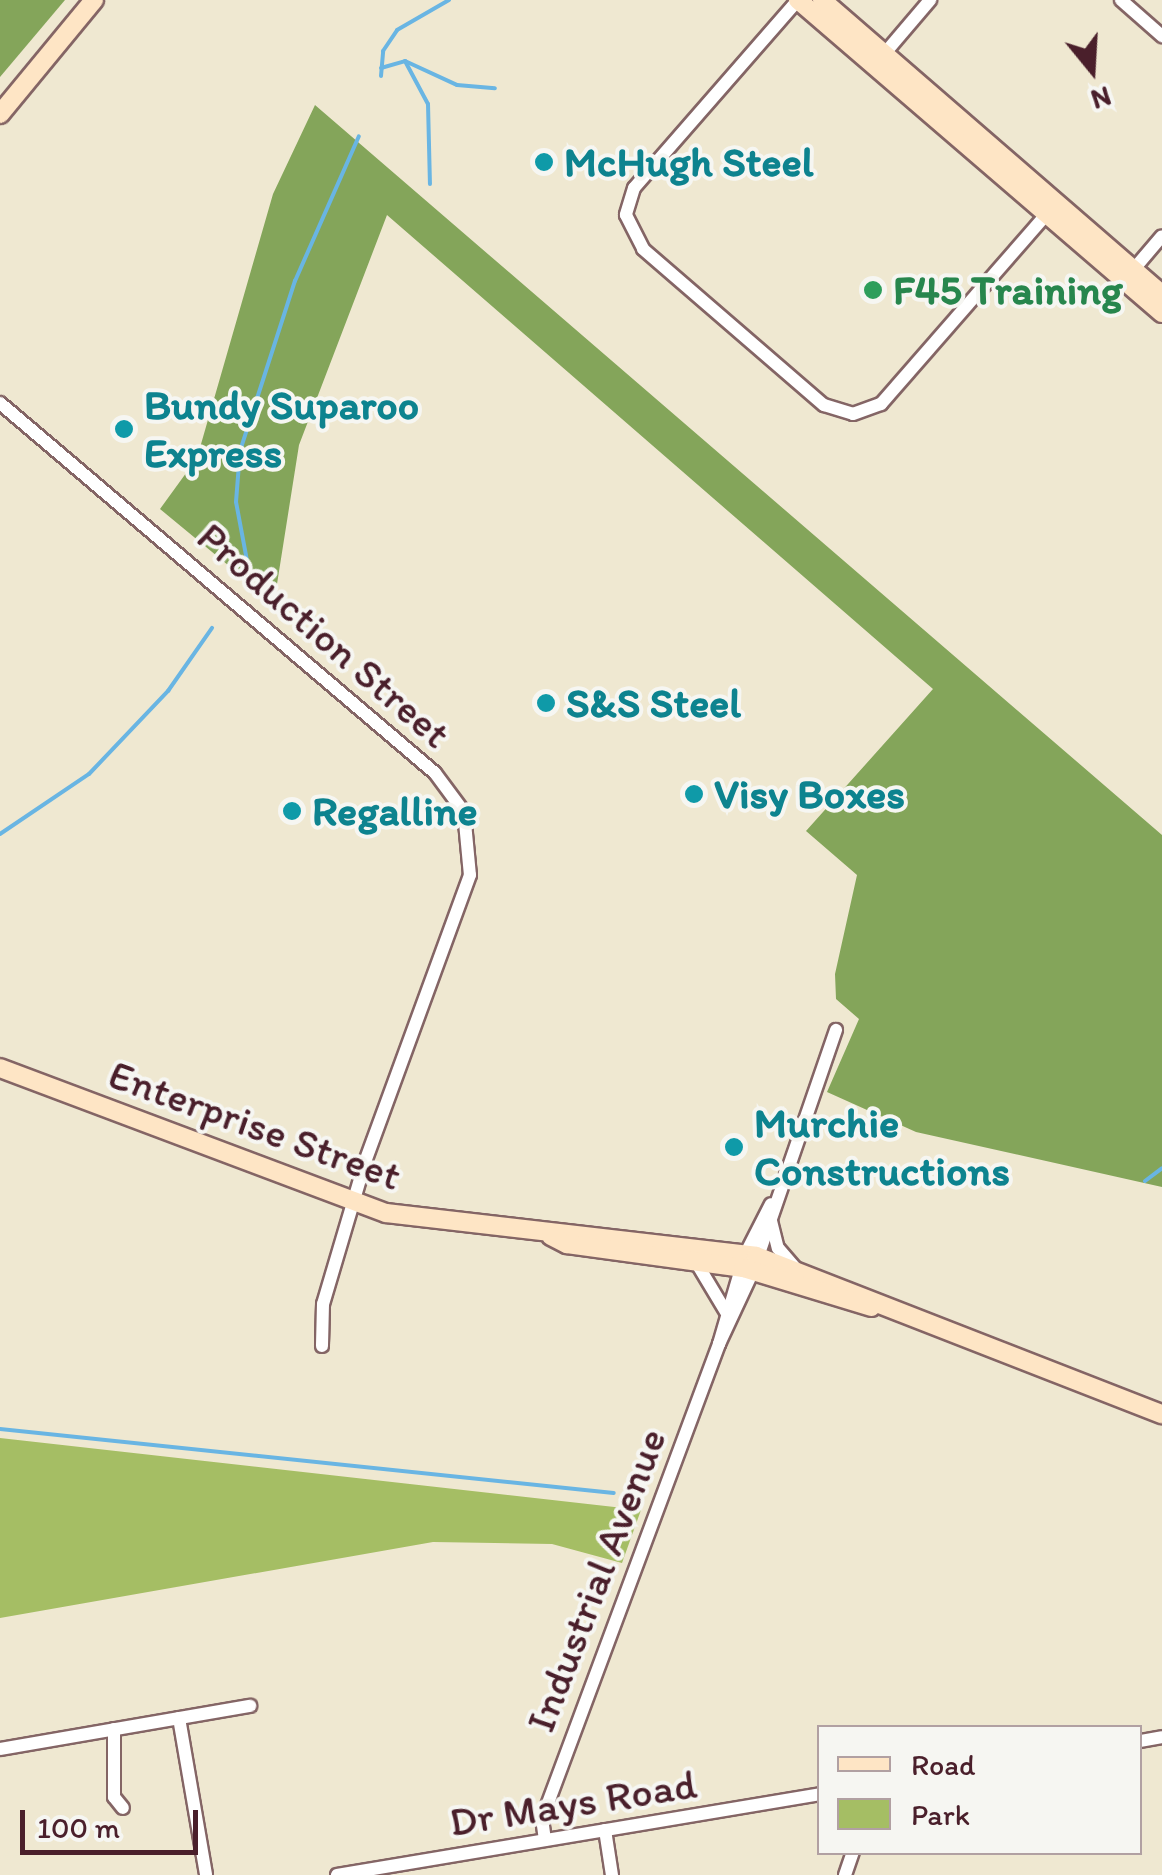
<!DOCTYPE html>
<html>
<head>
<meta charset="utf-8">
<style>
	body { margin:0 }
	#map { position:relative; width:1162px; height:1875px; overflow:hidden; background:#efe8d1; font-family:Itim,sans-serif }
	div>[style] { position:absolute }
	.green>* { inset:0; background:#a5be64 }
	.forest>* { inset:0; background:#84a55a }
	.stream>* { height:4px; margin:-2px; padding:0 2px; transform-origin:2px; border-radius:2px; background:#69b5e3 }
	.roads { filter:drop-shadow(2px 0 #846565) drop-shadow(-2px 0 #846565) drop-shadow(0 2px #846565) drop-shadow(0 -2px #846565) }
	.street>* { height:12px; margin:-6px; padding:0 6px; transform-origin:6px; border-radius:6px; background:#fff }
	.secondary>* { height:18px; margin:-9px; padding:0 9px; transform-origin:9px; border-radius:9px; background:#fee5c5 }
	.dots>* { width:28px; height:28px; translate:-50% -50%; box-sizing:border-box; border:5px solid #f6f6f2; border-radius:50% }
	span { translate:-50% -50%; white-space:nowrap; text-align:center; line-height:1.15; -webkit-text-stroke:8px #f6f6f2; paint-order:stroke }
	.culture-label { font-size:42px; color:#0d838f; font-weight:700 }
	.left { translate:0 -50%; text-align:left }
	.leisure-label { font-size:42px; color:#27864d; font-weight:700 }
	.street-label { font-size:42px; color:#4a1f2b }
	.legend { position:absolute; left:817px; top:1725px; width:325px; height:130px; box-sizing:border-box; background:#f6f6f2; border:2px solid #b1a0a2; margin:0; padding:12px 18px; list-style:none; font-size:30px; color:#4a1f2b }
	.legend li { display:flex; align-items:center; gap:20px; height:50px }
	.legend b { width:50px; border:2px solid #b1a0a2 }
	.north { position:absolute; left:1042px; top:20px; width:100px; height:100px; -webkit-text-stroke:8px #f6f6f2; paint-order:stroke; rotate:162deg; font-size:28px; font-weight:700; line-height:40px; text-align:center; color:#4a1f2b }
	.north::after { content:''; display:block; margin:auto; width:35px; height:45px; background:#4a1f2b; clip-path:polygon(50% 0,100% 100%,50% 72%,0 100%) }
	.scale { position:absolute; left:20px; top:1810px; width:178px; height:45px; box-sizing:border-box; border:5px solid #4a1f2b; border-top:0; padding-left:12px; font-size:30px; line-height:35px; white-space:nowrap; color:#4a1f2b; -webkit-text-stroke:8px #f6f6f2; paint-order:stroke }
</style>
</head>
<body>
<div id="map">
	<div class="green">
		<i style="clip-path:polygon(0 1438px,641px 1510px,622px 1563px,552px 1544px,433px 1542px,0 1618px)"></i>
	</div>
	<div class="forest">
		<i style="clip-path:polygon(0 0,65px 0,0 77px)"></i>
		<i style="clip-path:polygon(315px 105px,1162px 835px,1162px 1187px,916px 1132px,827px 1092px,859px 1019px,836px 999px,835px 974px,857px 875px,806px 831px,933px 689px,387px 215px,299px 445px,274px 603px,160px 509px,197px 458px,273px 194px)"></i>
	</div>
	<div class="stream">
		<i style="left:405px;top:61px;width:57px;rotate:24.8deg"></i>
		<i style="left:457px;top:85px;width:38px;rotate:5deg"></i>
		<i style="left:381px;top:68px;width:25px;rotate:-16deg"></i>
		<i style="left:405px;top:61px;width:49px;rotate:61.9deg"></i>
		<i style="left:428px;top:104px;width:80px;rotate:88.6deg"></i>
		<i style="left:381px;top:76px;width:25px;rotate:-85deg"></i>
		<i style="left:383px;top:51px;width:25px;rotate:-56deg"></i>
		<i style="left:397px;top:30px;width:60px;rotate:-30deg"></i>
		<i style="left:251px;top:582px;width:81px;rotate:-100.6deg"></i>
		<i style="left:236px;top:502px;width:51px;rotate:-85.5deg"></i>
		<i style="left:240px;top:451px;width:179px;rotate:-72.1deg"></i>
		<i style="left:295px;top:281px;width:158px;rotate:-66.2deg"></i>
		<i style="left:0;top:834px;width:107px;rotate:-34deg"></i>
		<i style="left:89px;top:774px;width:115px;rotate:-46.4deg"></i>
		<i style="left:168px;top:691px;width:77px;rotate:-55.1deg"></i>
		<i style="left:1145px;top:1181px;width:21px;rotate:-37deg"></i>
		<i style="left:0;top:1429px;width:617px;rotate:5.95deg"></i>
	</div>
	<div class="roads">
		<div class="street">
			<i style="left:798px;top:0;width:249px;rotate:131.1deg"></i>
			<i style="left:634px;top:188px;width:28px;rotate:107deg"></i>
			<i style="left:626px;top:215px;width:38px;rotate:63deg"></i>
			<i style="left:643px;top:249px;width:239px;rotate:40.8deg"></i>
			<i style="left:824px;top:405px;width:30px;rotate:17deg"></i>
			<i style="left:853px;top:414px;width:30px;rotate:-20deg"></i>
			<i style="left:881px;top:404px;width:260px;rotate:-48.9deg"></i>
			<i style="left:1121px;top:0;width:55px;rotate:41.3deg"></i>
			<i style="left:879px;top:60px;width:79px;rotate:-49.6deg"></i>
			<i style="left:1128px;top:276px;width:52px;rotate:-49.6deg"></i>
			<i style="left:0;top:403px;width:571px;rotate:40.38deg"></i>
			<i style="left:435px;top:773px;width:49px;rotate:53.4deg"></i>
			<i style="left:464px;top:812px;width:63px;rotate:84.6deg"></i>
			<i style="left:470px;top:875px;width:302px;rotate:110.1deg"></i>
			<i style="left:366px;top:1159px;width:151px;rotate:106.5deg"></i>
			<i style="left:323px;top:1304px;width:42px;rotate:91.4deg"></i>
			<i style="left:770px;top:1217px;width:32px;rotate:76deg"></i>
			<i style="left:778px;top:1248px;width:28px;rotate:49deg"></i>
			<i style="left:696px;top:1262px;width:58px;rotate:59deg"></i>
			<i style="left:719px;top:1344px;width:81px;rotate:-65deg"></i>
			<i style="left:753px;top:1271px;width:255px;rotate:-71deg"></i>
			<i style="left:179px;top:1718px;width:159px;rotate:80.2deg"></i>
			<i style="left:114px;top:1729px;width:68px;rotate:90deg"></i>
			<i style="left:114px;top:1797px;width:14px;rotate:51deg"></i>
			<i style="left:1140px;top:1741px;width:22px;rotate:-10deg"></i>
			<i style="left:0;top:1749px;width:254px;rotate:-9.8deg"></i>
			<i style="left:605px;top:1830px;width:46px;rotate:81.2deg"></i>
			<i style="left:545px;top:1840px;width:21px;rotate:-98deg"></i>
			<i style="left:542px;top:1819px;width:507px;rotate:-69.56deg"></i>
			<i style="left:719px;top:1344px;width:93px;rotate:-73.7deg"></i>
			<i style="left:745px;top:1255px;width:57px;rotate:-63deg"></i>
			<i style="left:337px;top:1875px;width:490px;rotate:-9.5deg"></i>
			<i style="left:845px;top:1875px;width:24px;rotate:-71deg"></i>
		</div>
		<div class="secondary">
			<i style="left:798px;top:0;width:480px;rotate:40.7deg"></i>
			<i style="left:822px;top:0;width:450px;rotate:40.9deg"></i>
			<i style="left:0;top:114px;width:148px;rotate:-50.5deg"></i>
			<i style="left:0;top:1068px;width:412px;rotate:20.6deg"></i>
			<i style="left:386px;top:1213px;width:372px;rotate:6.6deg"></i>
			<i style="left:756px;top:1256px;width:436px;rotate:21.3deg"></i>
			<i style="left:551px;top:1236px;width:18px;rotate:27deg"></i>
			<i style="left:567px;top:1244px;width:178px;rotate:7.8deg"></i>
			<i style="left:743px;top:1268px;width:134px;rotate:16.9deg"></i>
		</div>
	</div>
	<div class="dots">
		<i style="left:544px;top:162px;background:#0f9aa8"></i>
		<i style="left:873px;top:290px;background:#2e9e5b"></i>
		<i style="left:124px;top:429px;background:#0f9aa8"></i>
		<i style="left:546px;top:703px;background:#0f9aa8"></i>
		<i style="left:694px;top:794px;background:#0f9aa8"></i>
		<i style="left:292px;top:811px;background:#0f9aa8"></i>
		<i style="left:734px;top:1147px;background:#0f9aa8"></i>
	</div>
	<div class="culture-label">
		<span class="left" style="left:564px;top:162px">McHugh Steel</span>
		<span class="left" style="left:144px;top:429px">Bundy Suparoo<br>Express</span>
		<span class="left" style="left:566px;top:703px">S&amp;S Steel</span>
		<span class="left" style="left:714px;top:794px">Visy Boxes</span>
		<span class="left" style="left:312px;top:811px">Regalline</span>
		<span class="left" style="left:754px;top:1147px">Murchie<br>Constructions</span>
	</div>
	<div class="leisure-label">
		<span class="left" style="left:893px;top:290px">F45 Training</span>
	</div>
	<div class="street-label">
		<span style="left:324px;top:635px;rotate:41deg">Production Street</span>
		<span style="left:255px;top:1125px;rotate:20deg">Enterprise Street</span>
		<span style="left:596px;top:1580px;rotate:-69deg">Industrial Avenue</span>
		<span style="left:573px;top:1803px;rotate:-9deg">Dr Mays Road</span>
	</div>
	<ul class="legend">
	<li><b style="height:12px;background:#fee5c5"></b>Road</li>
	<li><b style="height:28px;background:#a5be64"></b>Park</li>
	</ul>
	<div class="north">N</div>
	<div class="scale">100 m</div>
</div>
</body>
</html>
